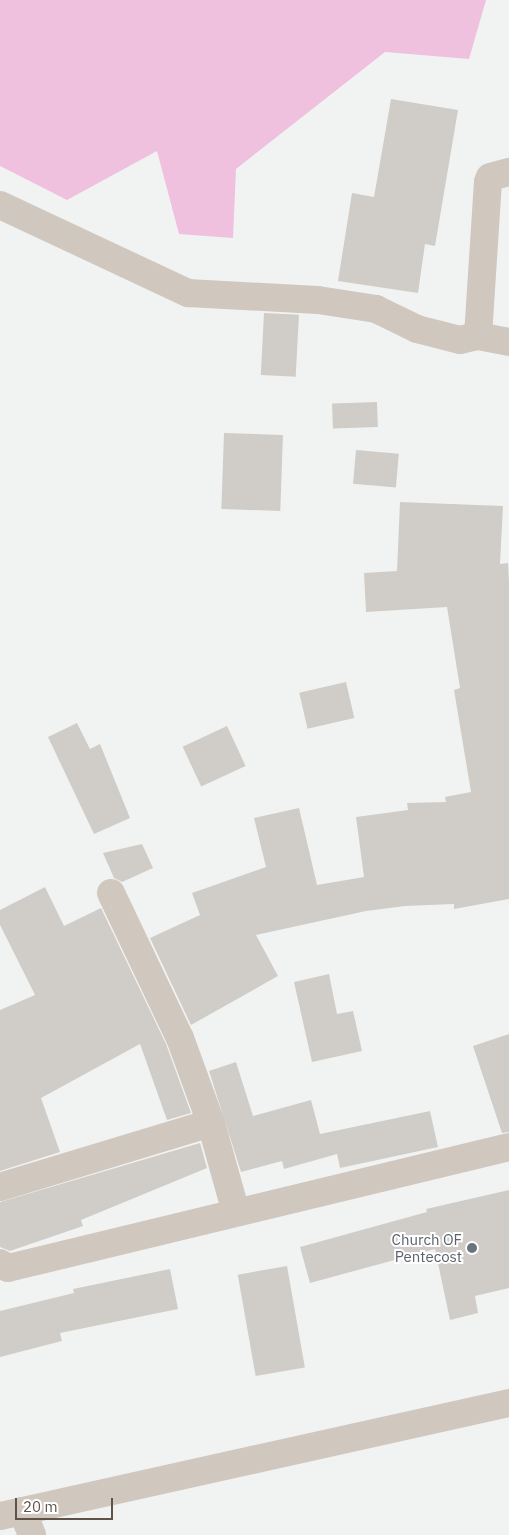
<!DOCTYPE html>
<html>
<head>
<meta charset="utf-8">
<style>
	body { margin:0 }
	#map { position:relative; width:509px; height:1535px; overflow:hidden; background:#f1f3f3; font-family:"IBM Plex Sans",sans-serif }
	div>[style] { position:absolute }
	.green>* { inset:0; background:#efc1de }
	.building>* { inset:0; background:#d0cdc8; transform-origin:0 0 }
	.minor>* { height:28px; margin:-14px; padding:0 14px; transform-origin:14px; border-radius:14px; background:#d0c7bf }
	.dots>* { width:14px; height:14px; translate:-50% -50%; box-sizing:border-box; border:2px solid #fff; border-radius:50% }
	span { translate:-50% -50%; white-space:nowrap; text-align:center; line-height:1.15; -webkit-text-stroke:4px #fff; paint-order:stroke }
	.worship-label { font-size:15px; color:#5b616d }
	.right { translate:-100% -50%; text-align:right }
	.scale { position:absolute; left:15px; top:1498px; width:98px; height:22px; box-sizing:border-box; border:2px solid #5f5349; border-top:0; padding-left:6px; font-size:15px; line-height:18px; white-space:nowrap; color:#5f5349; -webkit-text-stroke:4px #fff; paint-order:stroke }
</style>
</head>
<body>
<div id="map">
	<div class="green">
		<i style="clip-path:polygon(0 0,486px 0,469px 59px,385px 52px,236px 169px,233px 238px,179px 234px,157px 151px,67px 200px,0 166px)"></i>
	</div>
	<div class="building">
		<i style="clip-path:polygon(391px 99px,458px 110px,435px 246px,425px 244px,418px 293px,338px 281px,352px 193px,374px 197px)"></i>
		<i style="left:264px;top:313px;width:35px;height:62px;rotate:3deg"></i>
		<i style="left:377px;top:402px;width:25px;height:45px;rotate:88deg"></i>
		<i style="left:224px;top:433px;width:59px;height:76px;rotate:2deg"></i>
		<i style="left:356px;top:450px;width:43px;height:34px;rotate:5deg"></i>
		<i style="clip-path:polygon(400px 502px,503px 506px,500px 564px,508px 563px,509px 581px,509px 899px,454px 909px,454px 904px,405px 906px,366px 911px,256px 935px,278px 976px,191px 1025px,150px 938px,200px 915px,192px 893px,266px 867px,254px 818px,299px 808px,317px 885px,364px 877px,356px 817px,408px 810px,407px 803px,446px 802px,445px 797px,471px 792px,454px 690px,460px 688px,447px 607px,366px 612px,364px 573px,397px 571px)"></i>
		<i style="left:346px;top:682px;width:37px;height:48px;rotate:77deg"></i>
		<i style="clip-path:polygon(77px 723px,90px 749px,100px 744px,130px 818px,94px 834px,48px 737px)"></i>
		<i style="left:227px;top:726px;width:44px;height:49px;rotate:65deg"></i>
		<i style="clip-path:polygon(142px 844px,153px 868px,122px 882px,114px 878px,103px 853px)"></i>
		<i style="clip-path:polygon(45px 887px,64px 926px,101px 908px,166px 1044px,191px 1113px,167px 1120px,140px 1044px,41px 1098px,60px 1152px,0 1171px,0 1010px,35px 995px,0 925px,0 910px)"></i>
		<i style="clip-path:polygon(329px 974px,337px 1014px,353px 1011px,362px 1051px,312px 1062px,294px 982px)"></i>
		<i style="clip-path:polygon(509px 1034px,509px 1132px,502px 1133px,473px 1046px)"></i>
		<i style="clip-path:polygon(236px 1062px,253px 1116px,311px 1100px,320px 1134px,430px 1111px,438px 1147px,340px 1168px,337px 1154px,284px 1169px,282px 1161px,241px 1172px,209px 1071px)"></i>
		<i style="clip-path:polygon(200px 1143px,207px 1168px,81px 1220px,83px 1226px,10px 1251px,0 1247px,0 1202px)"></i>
		<i style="clip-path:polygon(509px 1190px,509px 1288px,475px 1296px,478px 1313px,450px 1320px,435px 1249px,310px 1283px,300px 1247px,427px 1212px,426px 1209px)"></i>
		<i style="left:287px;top:1266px;width:103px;height:50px;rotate:80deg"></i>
		<i style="clip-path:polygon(170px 1269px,178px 1309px,60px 1333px,62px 1341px,0 1357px,0 1311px,74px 1293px,73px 1289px)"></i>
	</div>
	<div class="minor">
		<i style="left:0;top:205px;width:208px;rotate:25.1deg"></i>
		<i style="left:188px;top:293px;width:130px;rotate:3.1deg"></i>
		<i style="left:318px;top:300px;width:59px;rotate:8.8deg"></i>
		<i style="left:376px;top:309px;width:46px;rotate:26deg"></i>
		<i style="left:417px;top:329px;width:44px;rotate:14.3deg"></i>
		<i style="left:460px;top:340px;width:18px;rotate:-13deg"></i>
		<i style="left:478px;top:336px;width:32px;rotate:11deg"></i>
		<i style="left:478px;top:336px;width:154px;rotate:-86.3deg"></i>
		<i style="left:488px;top:182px;width:5px;rotate:-68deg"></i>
		<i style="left:490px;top:177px;width:20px;rotate:-15deg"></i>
		<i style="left:111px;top:893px;width:161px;rotate:64.6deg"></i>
		<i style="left:180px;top:1038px;width:90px;rotate:70deg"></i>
		<i style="left:211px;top:1123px;width:89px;rotate:74.4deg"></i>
		<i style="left:0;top:1187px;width:220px;rotate:-16.9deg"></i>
		<i style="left:0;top:1263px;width:9px;rotate:32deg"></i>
		<i style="left:8px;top:1268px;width:515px;rotate:-13.58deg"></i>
		<i style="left:22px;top:1511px;width:26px;rotate:67deg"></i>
		<i style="left:0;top:1516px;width:521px;rotate:-12.52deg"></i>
	</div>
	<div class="dots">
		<i style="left:472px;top:1248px;background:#6b7280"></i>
	</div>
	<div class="worship-label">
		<span class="right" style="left:462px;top:1248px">Church OF<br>Pentecost</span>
	</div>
	<div class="scale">20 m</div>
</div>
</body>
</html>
